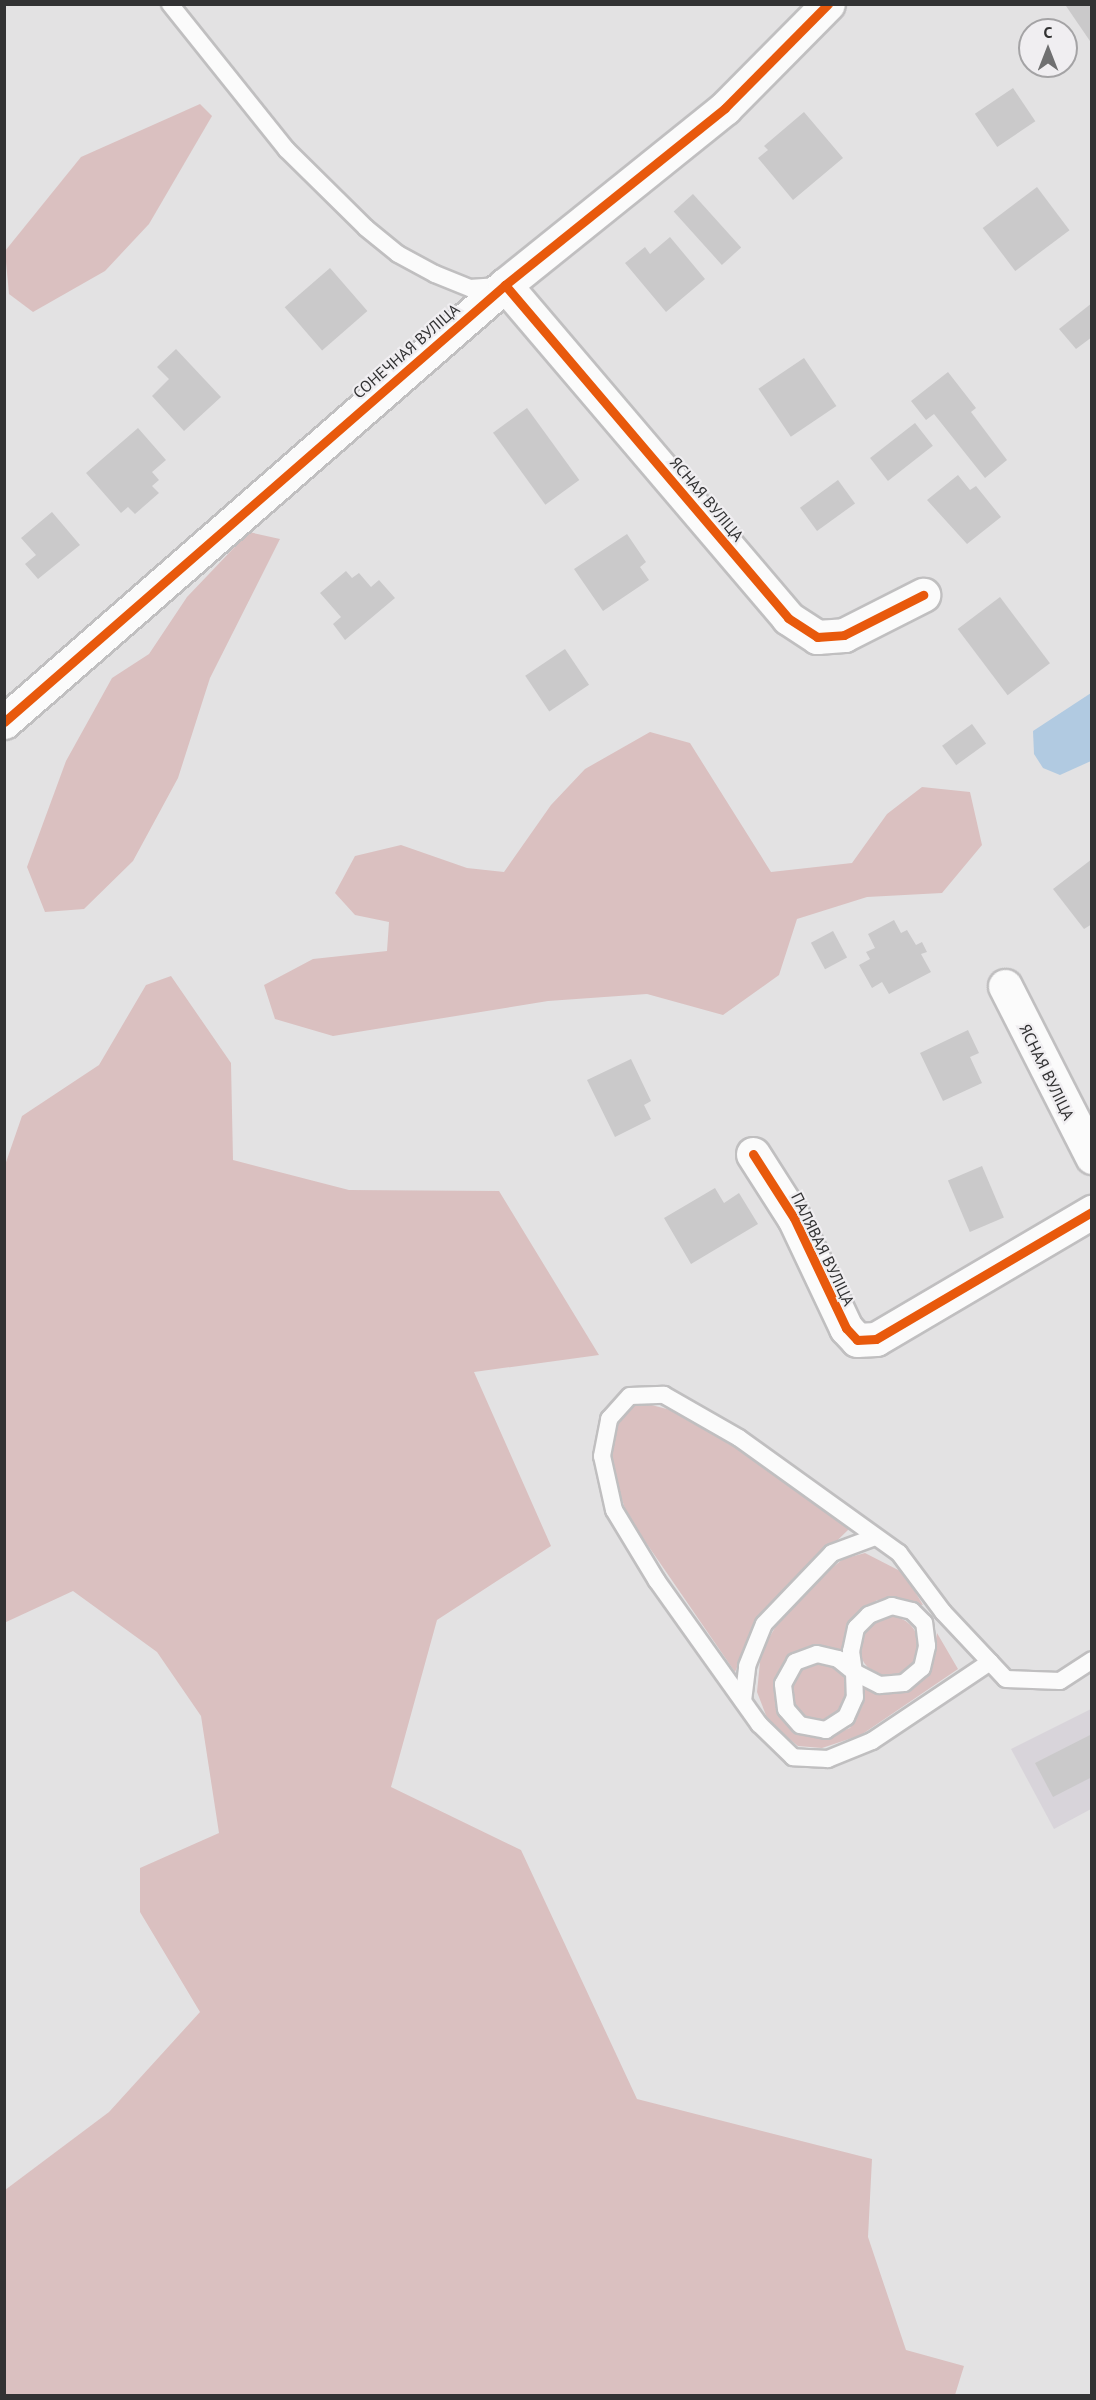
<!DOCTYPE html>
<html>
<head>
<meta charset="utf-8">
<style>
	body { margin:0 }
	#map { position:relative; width:1096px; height:2400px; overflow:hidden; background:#e3e2e3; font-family:"PT Sans",sans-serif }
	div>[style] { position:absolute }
	.built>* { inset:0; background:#d8d4da }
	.green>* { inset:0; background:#dac0c0 }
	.round { border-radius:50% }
	.water>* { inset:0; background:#b1cae1 }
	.building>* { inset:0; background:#cac9ca; transform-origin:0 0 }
	.roads { filter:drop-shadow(2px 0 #c0bfc0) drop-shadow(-2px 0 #c0bfc0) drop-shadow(0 2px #c0bfc0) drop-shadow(0 -2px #c0bfc0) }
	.service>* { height:16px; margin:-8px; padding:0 8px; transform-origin:8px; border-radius:8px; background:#fbfbfb }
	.minor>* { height:33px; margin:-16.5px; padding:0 16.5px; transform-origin:16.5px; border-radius:16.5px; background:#fbfbfb }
	.cycleway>* { height:9px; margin:-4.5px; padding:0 4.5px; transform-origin:4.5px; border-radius:4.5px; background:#e8590c }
	span { translate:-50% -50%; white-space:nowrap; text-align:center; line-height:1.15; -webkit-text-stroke:4.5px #f0eef1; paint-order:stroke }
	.street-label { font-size:16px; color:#323233 }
	.frame { position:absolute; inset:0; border:6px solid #323233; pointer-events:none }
	.north { position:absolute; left:1018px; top:18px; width:60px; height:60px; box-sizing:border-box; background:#f0eef1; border:2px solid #a4a3a5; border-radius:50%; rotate:0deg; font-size:16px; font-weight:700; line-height:24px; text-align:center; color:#323233 }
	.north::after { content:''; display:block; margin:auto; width:21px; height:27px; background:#707071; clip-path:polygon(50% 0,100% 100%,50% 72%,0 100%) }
</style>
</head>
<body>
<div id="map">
	<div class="built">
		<i style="clip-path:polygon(1091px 1709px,1091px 1809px,1054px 1829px,1011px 1749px)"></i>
	</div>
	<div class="green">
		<i style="clip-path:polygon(200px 104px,212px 116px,149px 224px,105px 271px,33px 312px,9px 294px,5px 251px,81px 157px)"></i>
		<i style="clip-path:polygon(249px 532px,280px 539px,210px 678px,178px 778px,133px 861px,84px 909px,45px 912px,27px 867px,66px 761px,112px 678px,149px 654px,187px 597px)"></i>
		<i style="clip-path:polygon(650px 732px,690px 743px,771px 872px,852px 863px,887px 814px,922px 787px,970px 792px,982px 845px,942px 893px,867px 897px,797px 919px,779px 975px,723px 1015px,647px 994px,548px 1001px,333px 1036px,275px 1019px,264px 985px,313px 959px,387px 951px,389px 922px,355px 915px,335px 893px,355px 856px,401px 845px,467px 868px,504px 872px,551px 805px,585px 769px)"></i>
		<i style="clip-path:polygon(171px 976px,231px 1063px,233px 1160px,349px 1190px,499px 1191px,599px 1355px,474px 1372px,551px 1546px,437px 1620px,391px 1787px,521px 1850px,637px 2099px,872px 2159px,868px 2237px,906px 2350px,964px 2366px,955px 2395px,5px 2395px,5px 2190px,109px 2112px,200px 2012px,140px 1912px,140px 1868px,219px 1833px,201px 1716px,157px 1652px,73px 1591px,4px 1623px,5px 1165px,22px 1116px,99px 1065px,146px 985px)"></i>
		<i style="clip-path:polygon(640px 1402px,686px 1414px,744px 1450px,849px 1529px,757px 1619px,735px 1672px,627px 1515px,610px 1462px,613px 1432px,623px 1412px)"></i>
		<i style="clip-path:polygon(865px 1553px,904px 1573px,923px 1605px,877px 1600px,852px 1619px,845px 1637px,845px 1657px,824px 1649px,799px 1651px,782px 1670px,778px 1710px,788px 1726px,806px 1736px,828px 1737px,850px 1728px,863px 1705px,865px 1689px,886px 1693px,909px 1687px,930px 1670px,937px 1633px,958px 1669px,861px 1735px,822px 1748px,798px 1746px,769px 1723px,757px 1692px,761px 1652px,780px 1619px,812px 1584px,843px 1559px)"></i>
		<i class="round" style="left:859px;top:1616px;width:60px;height:60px"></i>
		<i class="round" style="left:790px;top:1663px;width:58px;height:58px"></i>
	</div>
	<div class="water">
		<i style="clip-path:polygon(1091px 693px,1091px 761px,1060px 775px,1043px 768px,1034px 754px,1033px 731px)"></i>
	</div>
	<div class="building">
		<i style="clip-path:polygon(1068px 4px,1092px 4px,1092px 44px,1066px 6px)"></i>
		<i style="left:1013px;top:88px;width:40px;height:46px;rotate:56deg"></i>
		<i style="clip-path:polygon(804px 112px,843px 158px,793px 200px,758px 158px,768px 150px,764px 146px)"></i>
		<i style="left:1037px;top:187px;width:54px;height:68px;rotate:53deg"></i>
		<i style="left:693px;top:194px;width:72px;height:26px;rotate:48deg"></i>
		<i style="clip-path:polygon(670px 237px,705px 279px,666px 312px,625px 263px,645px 247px,650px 254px)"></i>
		<i style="left:330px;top:268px;width:57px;height:60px;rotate:49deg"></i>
		<i style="clip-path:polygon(1092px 303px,1092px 337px,1076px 349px,1059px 329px)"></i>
		<i style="clip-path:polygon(176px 349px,221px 397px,184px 431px,152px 396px,169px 379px,157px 367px)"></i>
		<i style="left:804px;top:358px;width:58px;height:55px;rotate:56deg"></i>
		<i style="clip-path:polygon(948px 372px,976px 408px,971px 412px,1007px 460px,985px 478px,934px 414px,926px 420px,911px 401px)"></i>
		<i style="left:527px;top:408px;width:89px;height:42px;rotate:54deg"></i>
		<i style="left:915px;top:423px;width:29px;height:57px;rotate:52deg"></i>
		<i style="clip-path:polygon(138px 428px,166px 460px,152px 472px,159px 480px,152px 486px,159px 493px,135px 514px,128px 507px,121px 513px,86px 473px)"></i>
		<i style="clip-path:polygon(958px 475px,970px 490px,976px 486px,1001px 517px,967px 544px,927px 500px)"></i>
		<i style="left:838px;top:480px;width:29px;height:47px;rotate:54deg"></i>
		<i style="clip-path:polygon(52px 512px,80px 545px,38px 579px,25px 564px,36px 555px,21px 538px)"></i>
		<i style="clip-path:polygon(627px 534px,646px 562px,640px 567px,649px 580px,603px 611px,574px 569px)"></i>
		<i style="clip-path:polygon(346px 571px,352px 578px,359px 573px,371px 587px,379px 580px,395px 598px,345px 640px,333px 624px,341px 617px,320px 593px)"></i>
		<i style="left:1000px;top:597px;width:83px;height:53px;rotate:53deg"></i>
		<i style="left:565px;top:649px;width:43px;height:48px;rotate:56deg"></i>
		<i style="left:972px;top:724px;width:24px;height:37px;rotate:54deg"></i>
		<i style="clip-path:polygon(1092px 859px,1092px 924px,1084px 929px,1053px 889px)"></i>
		<i style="clip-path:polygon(894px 920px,901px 933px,907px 930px,916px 945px,922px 942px,927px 952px,921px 954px,931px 972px,889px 994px,882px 982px,872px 988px,859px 965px,870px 959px,866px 952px,875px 948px,868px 934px)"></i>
		<i style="left:833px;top:931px;width:30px;height:25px;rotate:62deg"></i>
		<i style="clip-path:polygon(968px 1030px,979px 1053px,970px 1057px,982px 1083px,943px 1101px,920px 1053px)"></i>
		<i style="clip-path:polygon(631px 1059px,651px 1101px,644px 1105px,651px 1119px,615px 1137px,587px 1080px)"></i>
		<i style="left:982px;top:1166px;width:56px;height:37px;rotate:67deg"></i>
		<i style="clip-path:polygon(715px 1188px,724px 1203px,739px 1193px,758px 1224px,691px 1264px,664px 1218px)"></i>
		<i style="clip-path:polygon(1092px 1734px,1092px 1777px,1053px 1797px,1035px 1763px)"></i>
	</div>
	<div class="roads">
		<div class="service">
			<i style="left:170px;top:4px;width:186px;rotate:51.3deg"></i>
			<i style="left:286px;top:149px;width:112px;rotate:44.6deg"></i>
			<i style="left:366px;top:228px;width:41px;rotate:39.1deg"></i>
			<i style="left:398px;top:254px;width:42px;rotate:28.4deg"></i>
			<i style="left:435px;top:274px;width:38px;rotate:22deg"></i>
			<i style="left:470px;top:288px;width:28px;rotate:-4deg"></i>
			<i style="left:990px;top:1662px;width:142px;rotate:146.2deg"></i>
			<i style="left:872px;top:1741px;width:48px;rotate:157.8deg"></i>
			<i style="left:828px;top:1759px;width:35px;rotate:-177deg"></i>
			<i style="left:793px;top:1757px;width:47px;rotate:-135.9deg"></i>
			<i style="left:759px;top:1724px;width:176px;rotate:-125.5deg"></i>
			<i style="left:657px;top:1581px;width:83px;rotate:-121.2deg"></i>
			<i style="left:614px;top:1510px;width:55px;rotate:-102.5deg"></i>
			<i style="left:602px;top:1456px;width:38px;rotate:-79deg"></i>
			<i style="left:609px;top:1419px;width:31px;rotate:-48deg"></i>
			<i style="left:630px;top:1396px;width:34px;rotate:-2deg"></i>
			<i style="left:664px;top:1395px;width:86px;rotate:29.8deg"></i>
			<i style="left:739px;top:1438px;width:197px;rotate:35.7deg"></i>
			<i style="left:899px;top:1553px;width:74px;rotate:53.3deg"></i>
			<i style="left:943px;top:1612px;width:69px;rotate:46.8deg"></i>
			<i style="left:990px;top:1662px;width:23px;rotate:47deg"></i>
			<i style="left:1006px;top:1679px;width:54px;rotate:2.1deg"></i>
			<i style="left:1060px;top:1681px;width:38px;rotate:-33deg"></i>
			<i style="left:854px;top:1672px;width:25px;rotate:88deg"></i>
			<i style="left:855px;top:1697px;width:22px;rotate:114deg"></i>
			<i style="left:846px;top:1717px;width:24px;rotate:147deg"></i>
			<i style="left:826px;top:1730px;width:26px;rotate:-169deg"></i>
			<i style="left:800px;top:1725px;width:21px;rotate:-131deg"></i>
			<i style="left:786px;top:1709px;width:25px;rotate:-97deg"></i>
			<i style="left:783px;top:1684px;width:25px;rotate:-61deg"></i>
			<i style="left:795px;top:1662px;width:23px;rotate:-20deg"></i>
			<i style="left:817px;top:1654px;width:22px;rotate:13deg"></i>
			<i style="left:838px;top:1659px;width:21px;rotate:39deg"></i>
			<i style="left:854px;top:1672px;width:29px;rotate:27deg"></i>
			<i style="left:880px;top:1685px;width:24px;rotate:-5deg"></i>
			<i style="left:904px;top:1683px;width:23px;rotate:-40deg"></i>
			<i style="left:922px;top:1668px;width:23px;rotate:-77deg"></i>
			<i style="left:927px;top:1646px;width:23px;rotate:-97deg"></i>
			<i style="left:924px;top:1623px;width:17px;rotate:-135deg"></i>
			<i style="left:912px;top:1611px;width:21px;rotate:-166deg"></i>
			<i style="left:892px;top:1606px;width:25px;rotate:159deg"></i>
			<i style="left:869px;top:1615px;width:18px;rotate:135deg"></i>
			<i style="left:856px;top:1628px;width:24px;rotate:102deg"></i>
			<i style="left:851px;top:1651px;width:21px;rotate:82deg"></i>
			<i style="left:743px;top:1701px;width:35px;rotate:-83deg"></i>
			<i style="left:747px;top:1666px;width:45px;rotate:-68deg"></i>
			<i style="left:764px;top:1624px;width:98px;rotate:-46.2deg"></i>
			<i style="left:832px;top:1553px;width:46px;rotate:-20.4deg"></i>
		</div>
		<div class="minor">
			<i style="left:505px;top:285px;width:437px;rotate:49.6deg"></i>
			<i style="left:788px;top:618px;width:35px;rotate:33deg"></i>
			<i style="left:817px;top:637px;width:27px;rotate:-4deg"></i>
			<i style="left:844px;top:635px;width:89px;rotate:-26.9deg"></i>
			<i style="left:4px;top:722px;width:665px;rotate:-41.1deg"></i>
			<i style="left:505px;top:285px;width:282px;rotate:-38.8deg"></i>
			<i style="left:725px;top:108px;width:146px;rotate:-45.3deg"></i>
			<i style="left:1005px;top:986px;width:192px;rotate:63deg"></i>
			<i style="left:753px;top:1154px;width:76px;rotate:57.4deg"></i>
			<i style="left:794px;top:1218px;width:122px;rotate:64.7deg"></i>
			<i style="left:846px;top:1328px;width:16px;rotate:47deg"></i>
			<i style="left:857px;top:1340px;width:19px;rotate:-3deg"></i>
			<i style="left:876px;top:1339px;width:251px;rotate:-30.5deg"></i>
		</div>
	</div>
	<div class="cycleway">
		<i style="left:505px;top:285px;width:437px;rotate:49.6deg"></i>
		<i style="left:788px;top:618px;width:35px;rotate:33deg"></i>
		<i style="left:817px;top:637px;width:27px;rotate:-4deg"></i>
		<i style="left:844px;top:635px;width:89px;rotate:-26.9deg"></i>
		<i style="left:4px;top:722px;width:665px;rotate:-41.1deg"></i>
		<i style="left:505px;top:285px;width:282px;rotate:-38.8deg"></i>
		<i style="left:725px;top:108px;width:146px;rotate:-45.3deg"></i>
		<i style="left:753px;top:1154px;width:76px;rotate:57.4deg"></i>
		<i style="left:794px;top:1218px;width:122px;rotate:64.7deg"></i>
		<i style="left:846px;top:1328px;width:16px;rotate:47deg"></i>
		<i style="left:857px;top:1340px;width:19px;rotate:-3deg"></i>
		<i style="left:876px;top:1339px;width:251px;rotate:-30.5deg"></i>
	</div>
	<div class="street-label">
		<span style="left:406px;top:351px;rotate:-41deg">СОНЕЧНАЯ ВУЛІЦА</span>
		<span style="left:707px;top:499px;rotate:50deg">ЯСНАЯ ВУЛІЦА</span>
		<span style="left:1047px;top:1072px;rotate:64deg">ЯСНАЯ ВУЛІЦА</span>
		<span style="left:823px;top:1249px;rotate:64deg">ПАЛЯВАЯ ВУЛІЦА</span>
	</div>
	<div class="frame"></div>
	<div class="north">С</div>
</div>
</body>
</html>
